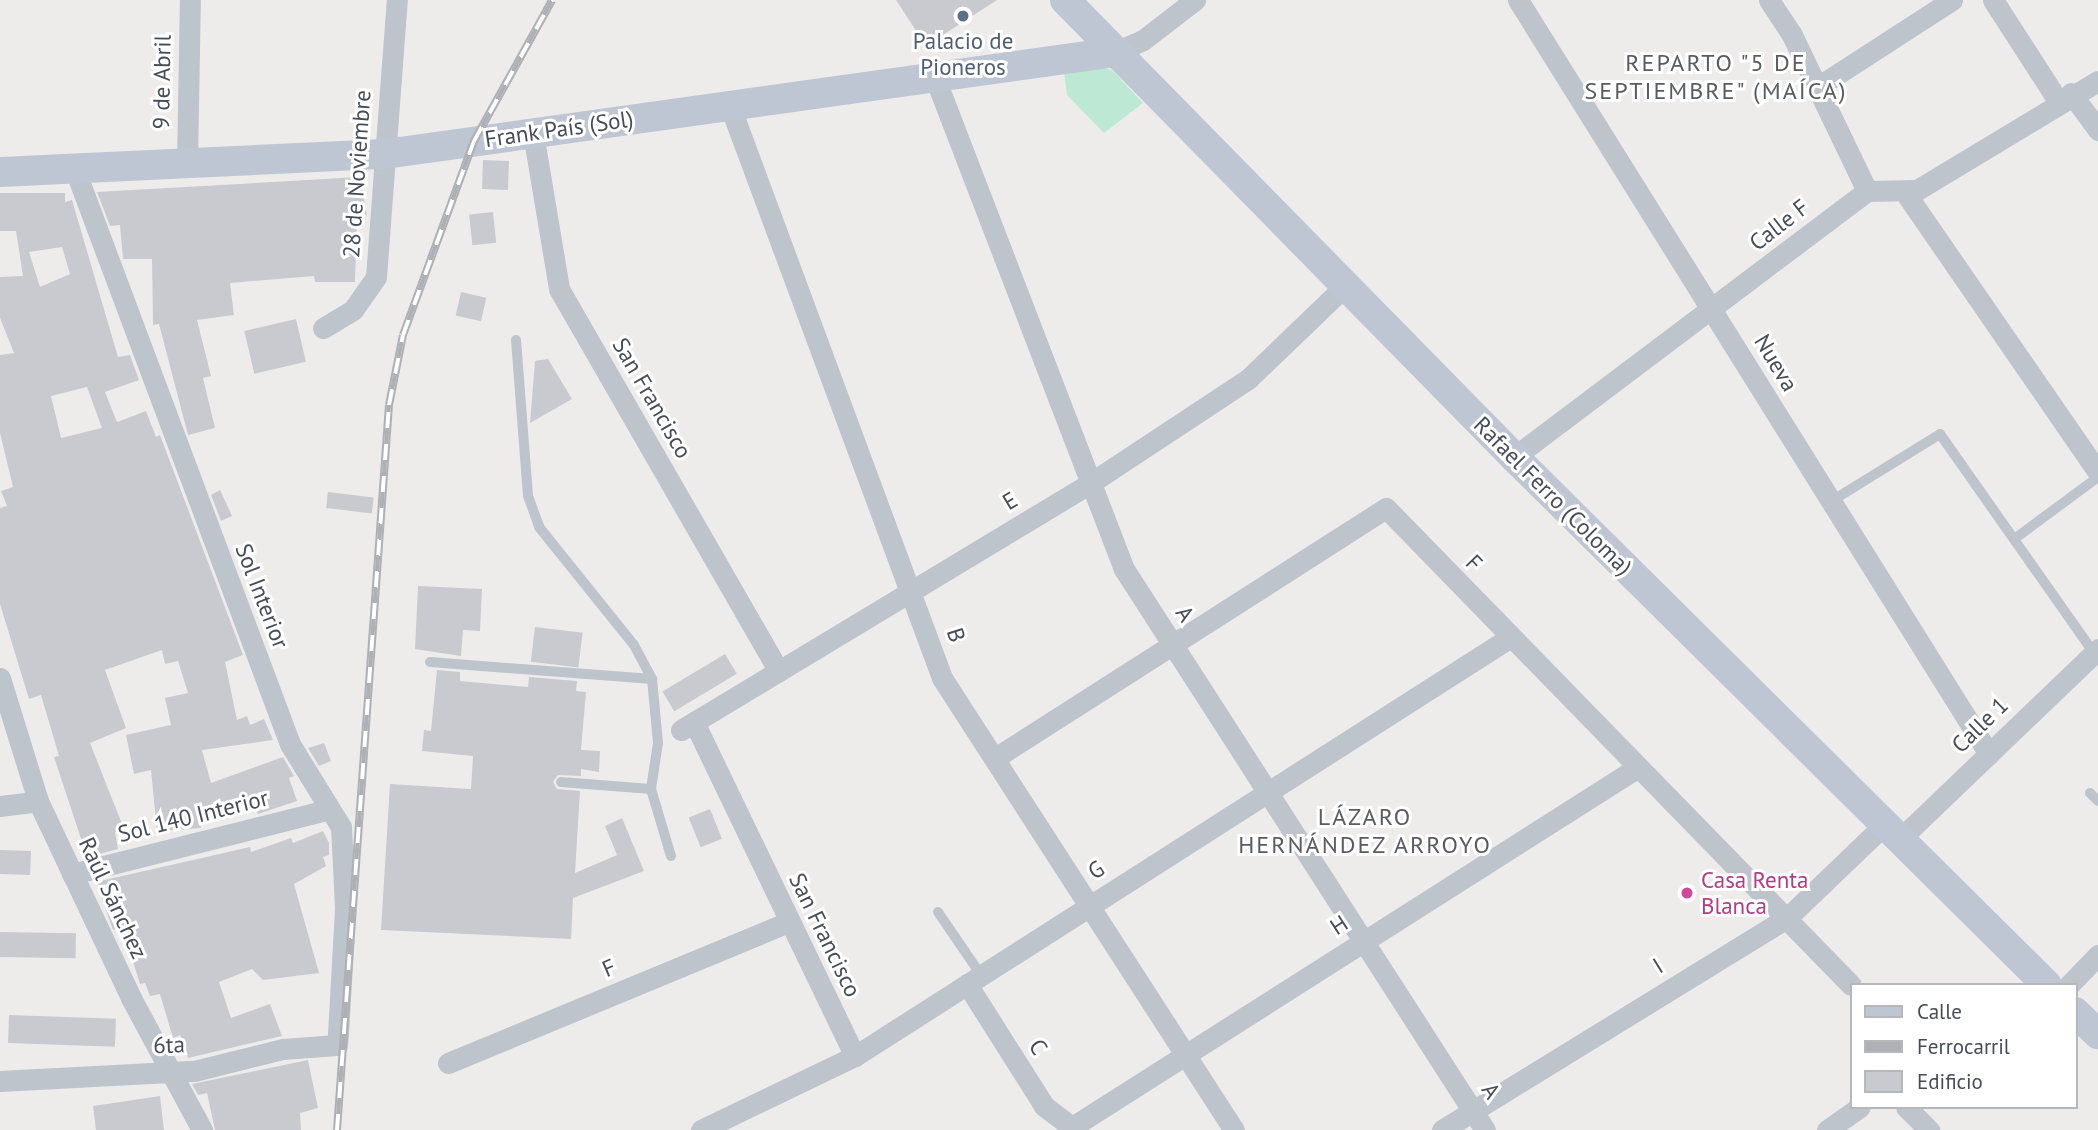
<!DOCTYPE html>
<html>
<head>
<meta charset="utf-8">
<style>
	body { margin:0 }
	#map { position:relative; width:2098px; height:1130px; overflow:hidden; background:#eeeceb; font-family:"PT Sans",sans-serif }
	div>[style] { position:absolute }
	.green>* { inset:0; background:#bde8d3 }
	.building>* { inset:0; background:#c9cad0; transform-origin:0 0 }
	.lane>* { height:10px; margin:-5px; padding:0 5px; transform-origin:5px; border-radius:5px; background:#bec4cc }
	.street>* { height:21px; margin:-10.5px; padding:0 10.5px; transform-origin:10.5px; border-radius:10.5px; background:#bec4cc }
	.secondary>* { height:30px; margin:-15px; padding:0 15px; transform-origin:15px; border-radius:15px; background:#bfc6d3 }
	.rail>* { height:8px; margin-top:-4px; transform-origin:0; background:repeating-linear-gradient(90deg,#fff 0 16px,#aeb0b5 0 32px); box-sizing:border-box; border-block:2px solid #aeb0b5 }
	.dots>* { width:19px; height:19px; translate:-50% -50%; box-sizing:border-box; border:4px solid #fff; border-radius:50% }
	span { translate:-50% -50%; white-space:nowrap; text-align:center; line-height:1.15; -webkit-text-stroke:6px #fff; paint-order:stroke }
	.service-label { font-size:23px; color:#4e5e75 }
	.street-label { font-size:23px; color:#464c56 }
	.hotel-label { font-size:23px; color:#b23c85 }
	.left { translate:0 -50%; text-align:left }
	.neighbourhood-label { font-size:24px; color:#595b5f; letter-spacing:2px }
	.legend { position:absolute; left:1850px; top:983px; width:228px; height:126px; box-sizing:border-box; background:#fff; border:2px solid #b5b7bb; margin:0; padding:9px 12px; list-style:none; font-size:21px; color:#464c56 }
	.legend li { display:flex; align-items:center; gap:14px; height:35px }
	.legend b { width:35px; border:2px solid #b5b7bb }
</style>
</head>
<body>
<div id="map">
	<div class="green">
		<i style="clip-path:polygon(1098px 67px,1112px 70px,1143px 103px,1104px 133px,1067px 95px,1064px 72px)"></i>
	</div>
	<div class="building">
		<i style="clip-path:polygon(896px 0,997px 0,926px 46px)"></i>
		<i style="left:483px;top:160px;width:26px;height:29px;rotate:2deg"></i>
		<i style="clip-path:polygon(360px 177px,367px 215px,357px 216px,355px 282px,315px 282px,314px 276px,230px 283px,234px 315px,197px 320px,211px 376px,203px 378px,215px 428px,188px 435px,159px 324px,153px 325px,152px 259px,123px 259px,120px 225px,110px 226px,97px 192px)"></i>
		<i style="clip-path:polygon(evenodd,0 193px,65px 193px,65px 202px,72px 200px,118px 357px,130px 355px,139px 380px,105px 392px,117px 422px,146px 411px,156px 437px,160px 435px,243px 655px,225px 662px,237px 720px,247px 716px,250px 725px,264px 719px,273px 740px,202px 750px,211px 783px,283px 757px,294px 776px,289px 778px,297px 801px,258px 814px,254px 802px,199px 821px,201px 828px,157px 831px,151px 770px,134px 774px,126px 735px,171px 725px,165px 698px,188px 693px,178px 661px,165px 664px,162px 650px,105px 670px,126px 728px,90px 743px,124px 829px,115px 832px,118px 849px,87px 857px,54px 757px,59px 756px,41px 695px,29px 699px,0 604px,0 508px,7px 506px,1px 491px,13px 487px,0 433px,0 355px,14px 353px,0 318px,0 277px,23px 276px,16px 231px,0 231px,0 193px,62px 247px,70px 274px,40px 287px,29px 252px,62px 247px,0 193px,87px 387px,102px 428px,61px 438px,51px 396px,87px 387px)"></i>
		<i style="left:493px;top:212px;width:31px;height:24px;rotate:84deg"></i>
		<i style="left:461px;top:292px;width:26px;height:24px;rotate:13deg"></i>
		<i style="left:296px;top:319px;width:44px;height:53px;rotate:77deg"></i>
		<i style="clip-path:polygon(548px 359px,572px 399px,530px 423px,535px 361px)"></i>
		<i style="clip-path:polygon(220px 490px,232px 516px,221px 521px,211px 495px)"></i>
		<i style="left:328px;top:492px;width:46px;height:16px;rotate:7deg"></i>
		<i style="clip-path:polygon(418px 586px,482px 589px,480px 631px,463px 630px,461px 656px,415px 649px)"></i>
		<i style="left:535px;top:627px;width:48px;height:35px;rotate:7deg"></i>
		<i style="left:725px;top:654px;width:23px;height:73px;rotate:59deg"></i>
		<i style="clip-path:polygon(437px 670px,460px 672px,460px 681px,528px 687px,529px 677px,577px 681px,576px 691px,586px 692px,581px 750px,600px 751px,599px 772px,581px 769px,581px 776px,558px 775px,553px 782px,557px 789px,580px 791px,575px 873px,617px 855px,605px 826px,622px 818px,644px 871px,573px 898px,571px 939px,381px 930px,390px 784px,471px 789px,473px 756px,422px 751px,424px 730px,431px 731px)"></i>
		<i style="clip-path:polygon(324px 743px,331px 761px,319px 766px,308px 748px)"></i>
		<i style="left:710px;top:809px;width:32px;height:23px;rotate:68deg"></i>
		<i style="clip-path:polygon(323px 831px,329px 843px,329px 855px,323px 857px,326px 866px,294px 884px,319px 973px,263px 980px,252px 969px,219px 982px,231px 1018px,270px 1004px,282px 1036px,188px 1058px,180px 1035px,173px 1038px,160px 994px,150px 996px,145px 983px,140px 984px,122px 926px,113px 930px,96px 882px,250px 847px,251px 852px,291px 838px,293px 843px)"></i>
		<i style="left:0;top:850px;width:31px;height:24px;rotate:2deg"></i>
		<i style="left:0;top:932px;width:76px;height:25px;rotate:1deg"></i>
		<i style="left:9px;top:1015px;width:107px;height:28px;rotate:2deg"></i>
		<i style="clip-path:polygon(308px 1060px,318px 1108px,300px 1113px,301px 1130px,215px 1130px,207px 1093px,198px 1095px,192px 1084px)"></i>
		<i style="clip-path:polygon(160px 1096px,164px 1130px,96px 1130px,93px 1106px)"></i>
	</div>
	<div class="lane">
		<i style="left:516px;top:340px;width:156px;rotate:85.6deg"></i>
		<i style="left:528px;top:496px;width:33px;rotate:70deg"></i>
		<i style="left:539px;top:527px;width:151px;rotate:51.2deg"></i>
		<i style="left:634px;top:645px;width:38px;rotate:62deg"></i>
		<i style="left:652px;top:679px;width:64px;rotate:84.6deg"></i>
		<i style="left:658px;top:743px;width:47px;rotate:98.7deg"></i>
		<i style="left:651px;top:789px;width:70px;rotate:73.4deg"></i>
		<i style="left:1830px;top:502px;width:129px;rotate:-31.7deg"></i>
		<i style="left:1940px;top:434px;width:268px;rotate:54.9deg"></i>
		<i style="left:2017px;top:537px;width:101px;rotate:-36.5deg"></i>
		<i style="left:430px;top:662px;width:223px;rotate:4.4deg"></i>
		<i style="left:561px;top:782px;width:90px;rotate:4.4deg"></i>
		<i style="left:2090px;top:793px;width:11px;rotate:45deg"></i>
		<i style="left:938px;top:912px;width:76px;rotate:55.7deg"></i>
	</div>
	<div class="street">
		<i style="left:1518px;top:0;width:889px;rotate:58.01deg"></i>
		<i style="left:1769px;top:0;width:42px;rotate:56.7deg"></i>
		<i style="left:1792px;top:35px;width:173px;rotate:64.3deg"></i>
		<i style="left:1993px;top:0;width:120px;rotate:57.2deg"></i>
		<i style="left:1115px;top:52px;width:30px;rotate:-23deg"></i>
		<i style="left:1143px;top:40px;width:66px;rotate:-37.6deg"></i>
		<i style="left:935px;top:78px;width:526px;rotate:68.95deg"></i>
		<i style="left:1124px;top:569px;width:667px;rotate:57.24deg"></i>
		<i style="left:1816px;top:88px;width:162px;rotate:-32.9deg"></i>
		<i style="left:2071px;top:93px;width:46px;rotate:53.9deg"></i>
		<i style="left:730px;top:106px;width:610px;rotate:69.66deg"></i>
		<i style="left:942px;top:678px;width:538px;rotate:57.14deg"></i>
		<i style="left:533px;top:133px;width:158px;rotate:80.5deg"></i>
		<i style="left:559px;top:289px;width:441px;rotate:60.1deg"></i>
		<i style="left:187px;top:165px;width:165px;rotate:-89deg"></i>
		<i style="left:1904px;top:191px;width:341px;rotate:55.4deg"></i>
		<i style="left:323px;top:328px;width:35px;rotate:-31deg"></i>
		<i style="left:353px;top:310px;width:40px;rotate:-55.1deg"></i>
		<i style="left:376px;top:277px;width:278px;rotate:-85.7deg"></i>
		<i style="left:1514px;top:457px;width:442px;rotate:-37deg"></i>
		<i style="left:1867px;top:191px;width:50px;rotate:-1.1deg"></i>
		<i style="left:1917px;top:190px;width:211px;rotate:-31.1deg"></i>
		<i style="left:0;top:678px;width:129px;rotate:72.8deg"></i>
		<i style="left:38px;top:801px;width:218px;rotate:64.7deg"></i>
		<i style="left:131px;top:998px;width:150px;rotate:61.7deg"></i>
		<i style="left:694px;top:722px;width:371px;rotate:64.3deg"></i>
		<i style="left:681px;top:730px;width:476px;rotate:-31.1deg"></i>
		<i style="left:1089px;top:484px;width:191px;rotate:-33.4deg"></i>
		<i style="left:1248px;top:379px;width:133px;rotate:-43.8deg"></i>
		<i style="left:995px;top:758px;width:464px;rotate:-32.6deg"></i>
		<i style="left:1386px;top:508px;width:666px;rotate:45.73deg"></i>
		<i style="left:0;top:806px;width:38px;rotate:-7deg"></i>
		<i style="left:1899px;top:840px;width:276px;rotate:-43.8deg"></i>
		<i style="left:72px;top:874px;width:263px;rotate:-14.1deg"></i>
		<i style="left:967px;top:984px;width:144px;rotate:57.7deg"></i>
		<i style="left:1044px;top:1106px;width:35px;rotate:37deg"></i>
		<i style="left:2069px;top:985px;width:42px;rotate:-46deg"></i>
		<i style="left:448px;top:1063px;width:370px;rotate:-22.5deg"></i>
		<i style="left:0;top:1081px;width:194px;rotate:-3deg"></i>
		<i style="left:194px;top:1071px;width:92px;rotate:-13.9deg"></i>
		<i style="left:283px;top:1049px;width:54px;rotate:-4.2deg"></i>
		<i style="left:337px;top:1045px;width:11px;rotate:-85deg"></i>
		<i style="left:338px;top:1034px;width:126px;rotate:-86.8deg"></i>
		<i style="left:345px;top:908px;width:81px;rotate:-92.8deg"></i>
		<i style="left:341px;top:827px;width:97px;rotate:-121.6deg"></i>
		<i style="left:290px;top:744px;width:613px;rotate:-110.53deg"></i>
		<i style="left:1906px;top:1107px;width:33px;rotate:45deg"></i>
		<i style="left:1072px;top:1127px;width:667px;rotate:-32.45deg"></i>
		<i style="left:701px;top:1130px;width:171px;rotate:-25.7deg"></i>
		<i style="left:855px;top:1056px;width:776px;rotate:-32.58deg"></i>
		<i style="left:1442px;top:1130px;width:406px;rotate:-31.6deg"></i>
		<i style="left:1788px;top:917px;width:133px;rotate:-43.8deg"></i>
		<i style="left:1827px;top:1130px;width:40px;rotate:-34.9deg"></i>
	</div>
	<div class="secondary">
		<i style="left:1065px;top:0;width:641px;rotate:45.51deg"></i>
		<i style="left:1514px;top:457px;width:750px;rotate:44.73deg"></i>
		<i style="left:0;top:172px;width:385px;rotate:-2.7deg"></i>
		<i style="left:385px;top:154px;width:737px;rotate:-7.95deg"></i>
		<i style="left:2075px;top:1012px;width:32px;rotate:44deg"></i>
	</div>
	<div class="rail">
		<i style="left:337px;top:1130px;width:727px;rotate:-85.9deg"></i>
		<i style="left:389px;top:405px;width:71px;rotate:-78.7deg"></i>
		<i style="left:403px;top:335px;width:207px;rotate:-69.9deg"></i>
		<i style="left:474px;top:141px;width:161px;rotate:-61deg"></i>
	</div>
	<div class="dots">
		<i style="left:963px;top:16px;background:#5c6f8a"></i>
		<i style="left:1687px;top:893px;background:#d1479c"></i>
	</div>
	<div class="service-label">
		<span style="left:963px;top:54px">Palacio de<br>Pioneros</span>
	</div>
	<div class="street-label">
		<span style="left:162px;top:82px;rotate:-89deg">9 de Abril</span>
		<span style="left:559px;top:129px;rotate:-8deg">Frank País (Sol)</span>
		<span style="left:357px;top:174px;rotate:-86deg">28 de Noviembre</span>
		<span style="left:1779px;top:225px;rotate:-38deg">Calle F</span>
		<span style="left:1776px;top:363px;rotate:59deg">Nueva</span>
		<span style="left:652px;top:398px;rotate:60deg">San Francisco</span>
		<span style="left:1553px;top:496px;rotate:45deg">Rafael Ferro (Coloma)</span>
		<span style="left:1010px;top:501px;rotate:-31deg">E</span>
		<span style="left:1474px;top:563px;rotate:46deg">F</span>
		<span style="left:262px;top:596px;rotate:69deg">Sol Interior</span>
		<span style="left:1185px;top:614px;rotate:57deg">A</span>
		<span style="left:956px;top:635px;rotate:72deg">B</span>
		<span style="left:1980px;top:725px;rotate:-44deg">Calle 1</span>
		<span style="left:193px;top:816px;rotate:-14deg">Sol 140 Interior</span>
		<span style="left:1096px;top:870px;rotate:-32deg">G</span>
		<span style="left:113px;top:898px;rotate:65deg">Raúl Sánchez</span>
		<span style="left:1339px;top:925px;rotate:-33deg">H</span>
		<span style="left:825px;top:935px;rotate:64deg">San Francisco</span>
		<span style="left:1658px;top:966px;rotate:-32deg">I</span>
		<span style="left:609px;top:968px;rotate:-23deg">F</span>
		<span style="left:169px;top:1045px;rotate:-2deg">6ta</span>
		<span style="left:1038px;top:1047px;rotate:58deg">C</span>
		<span style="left:1491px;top:1091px;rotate:57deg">A</span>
	</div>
	<div class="hotel-label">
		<span class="left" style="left:1701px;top:893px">Casa Renta<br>Blanca</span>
	</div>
	<div class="neighbourhood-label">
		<span style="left:1716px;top:77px">REPARTO "5 DE<br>SEPTIEMBRE" (MAÍCA)</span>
		<span style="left:1365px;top:831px">LÁZARO<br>HERNÁNDEZ ARROYO</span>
	</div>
	<ul class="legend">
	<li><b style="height:9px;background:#bfc6d3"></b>Calle</li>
	<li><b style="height:9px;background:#aeb0b5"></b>Ferrocarril</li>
	<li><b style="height:19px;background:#c9cad0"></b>Edificio</li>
	</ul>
</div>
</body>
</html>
